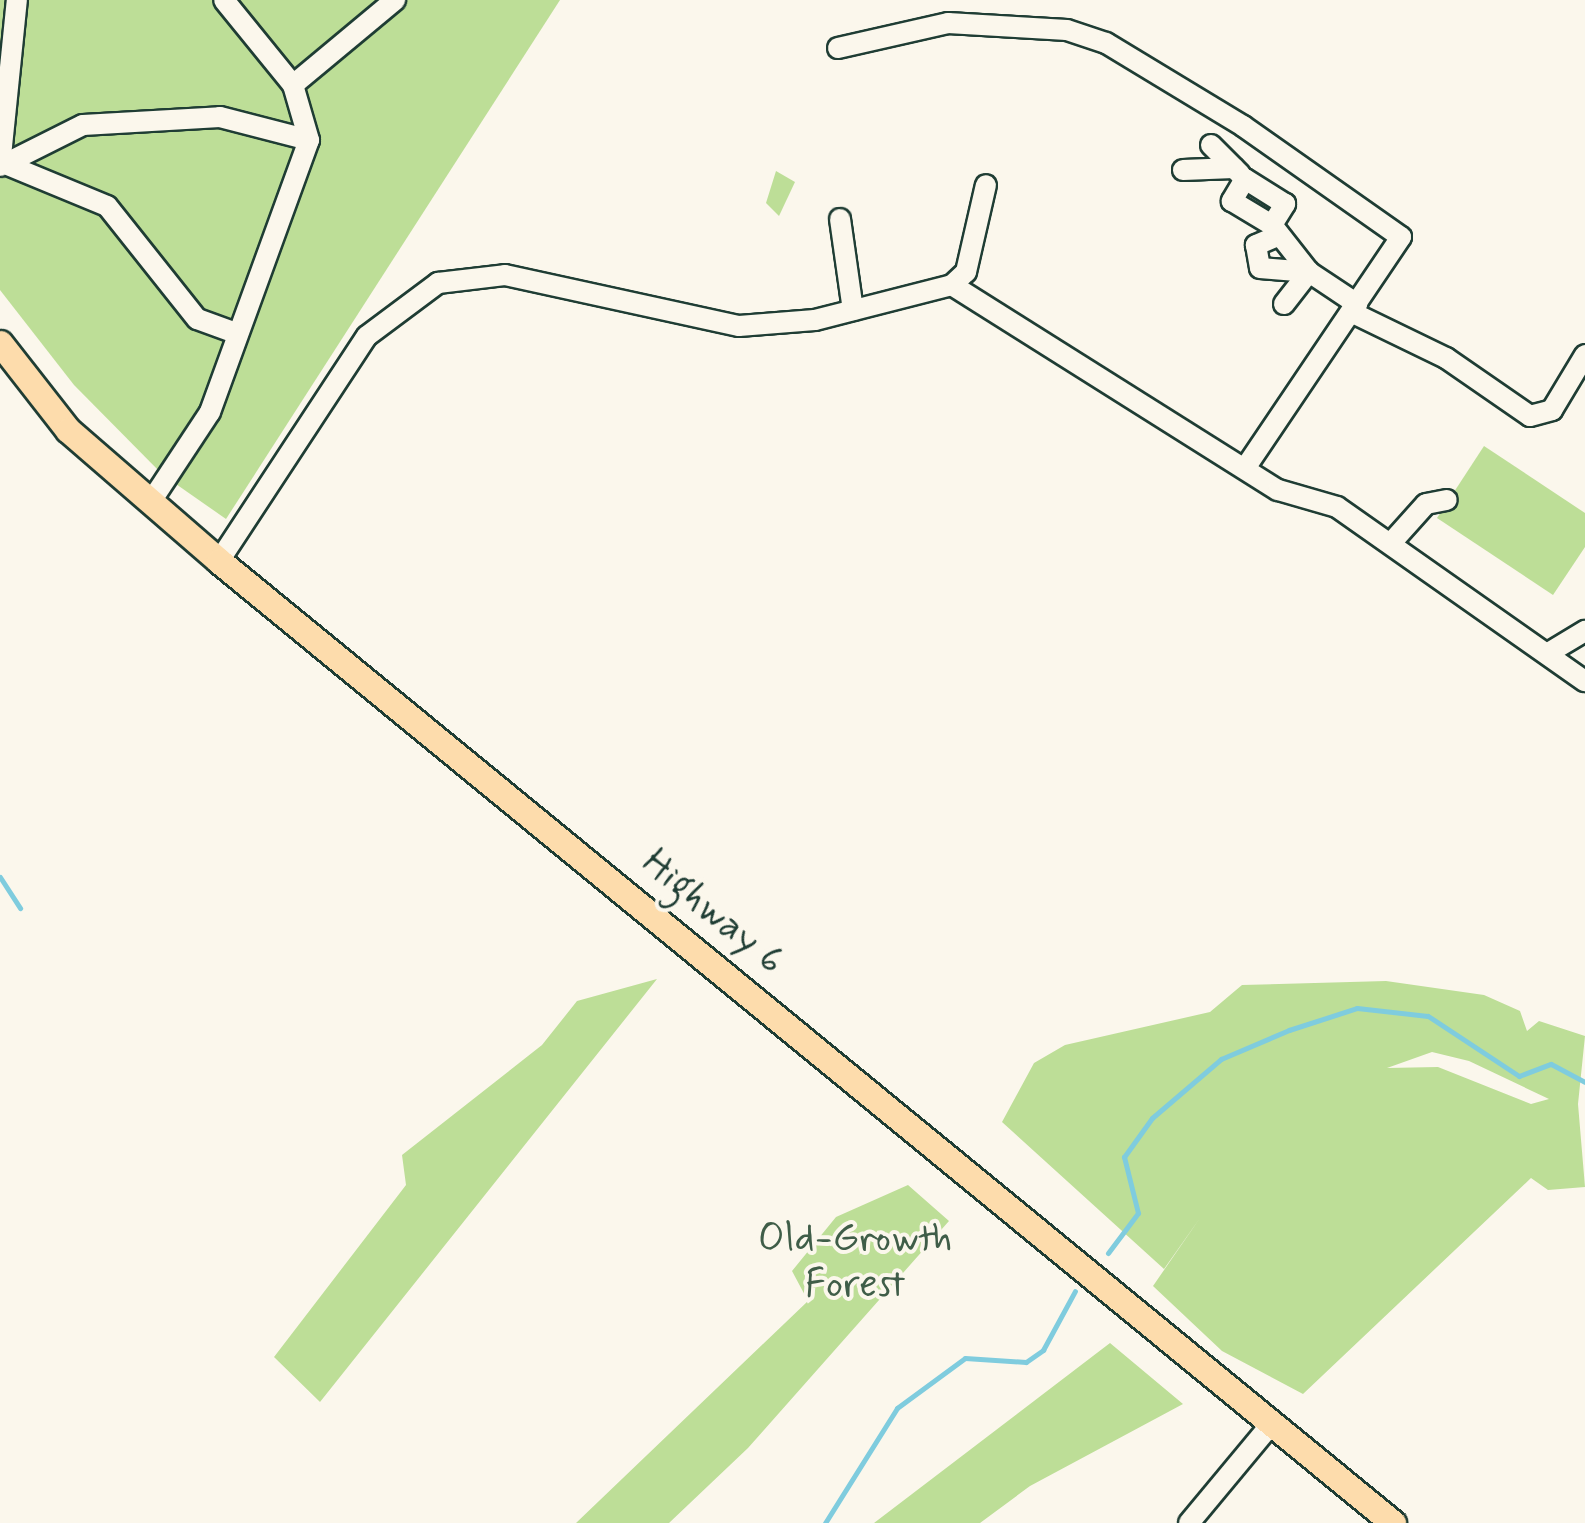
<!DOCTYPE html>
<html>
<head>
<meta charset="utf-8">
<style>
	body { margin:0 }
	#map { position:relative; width:1585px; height:1523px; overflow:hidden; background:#fbf7ec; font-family:Mynerve,sans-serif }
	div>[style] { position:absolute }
	.green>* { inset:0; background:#bdde97 }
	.stream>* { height:5px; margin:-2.5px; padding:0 2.5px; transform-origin:2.5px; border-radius:2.5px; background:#7fccde }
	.roads { filter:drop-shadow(2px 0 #1f3d34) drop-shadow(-2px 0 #1f3d34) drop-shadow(0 2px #1f3d34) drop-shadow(0 -2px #1f3d34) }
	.minor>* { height:20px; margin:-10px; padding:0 10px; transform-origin:10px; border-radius:10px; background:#fbf7ec }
	.major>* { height:25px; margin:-12.5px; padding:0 12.5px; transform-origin:12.5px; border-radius:12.5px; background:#fddcac }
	span { translate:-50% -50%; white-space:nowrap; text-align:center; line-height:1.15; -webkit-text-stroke:8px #fbf7ec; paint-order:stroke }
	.street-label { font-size:40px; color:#1f3d34 }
	.park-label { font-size:40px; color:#3f5d48 }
</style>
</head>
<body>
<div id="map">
	<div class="green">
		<i style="clip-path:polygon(0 0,560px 0,226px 519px,163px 475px,74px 385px,0 290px)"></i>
		<i style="clip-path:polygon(776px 171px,795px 182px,779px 216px,766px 203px)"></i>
		<i style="clip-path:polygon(1484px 446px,1585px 513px,1585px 547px,1553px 595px,1437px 518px)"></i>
		<i style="clip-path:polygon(657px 979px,320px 1402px,274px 1357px,406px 1185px,402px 1155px,542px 1045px,577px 1001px)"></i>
		<i style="clip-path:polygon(evenodd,1386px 981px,1484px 995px,1520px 1011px,1527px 1031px,1539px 1021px,1585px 1036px,1578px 1104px,1585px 1187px,1548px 1190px,1531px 1178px,1303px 1394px,1222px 1351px,1153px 1286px,1200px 1218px,1164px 1269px,1002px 1122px,1034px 1063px,1065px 1045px,1210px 1012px,1242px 985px,1386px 981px,1432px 1052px,1469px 1061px,1549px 1099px,1531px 1104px,1438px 1067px,1387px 1068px,1432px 1052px)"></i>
		<i style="clip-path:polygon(908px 1185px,949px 1221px,748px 1448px,669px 1523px,576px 1523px,808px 1301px,792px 1271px,836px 1217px)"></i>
		<i style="clip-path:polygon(1110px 1343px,1183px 1404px,1030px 1486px,980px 1523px,874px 1523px)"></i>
	</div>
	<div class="stream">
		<i style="left:0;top:877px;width:37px;rotate:57deg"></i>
		<i style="left:1108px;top:1253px;width:50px;rotate:-53.1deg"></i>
		<i style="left:1138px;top:1213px;width:58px;rotate:-104deg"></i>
		<i style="left:1124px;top:1157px;width:48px;rotate:-54.3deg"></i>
		<i style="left:1152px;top:1118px;width:91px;rotate:-40.5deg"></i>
		<i style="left:1221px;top:1059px;width:74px;rotate:-23.1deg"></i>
		<i style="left:1289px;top:1030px;width:71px;rotate:-17.9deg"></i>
		<i style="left:1357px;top:1008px;width:71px;rotate:6.4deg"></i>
		<i style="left:1428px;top:1016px;width:109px;rotate:33.4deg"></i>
		<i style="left:1519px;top:1076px;width:34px;rotate:-21deg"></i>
		<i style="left:1551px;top:1064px;width:38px;rotate:28deg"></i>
		<i style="left:825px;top:1523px;width:136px;rotate:-57.9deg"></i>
		<i style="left:897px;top:1408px;width:84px;rotate:-36.3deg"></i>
		<i style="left:965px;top:1358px;width:61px;rotate:3.8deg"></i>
		<i style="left:1026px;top:1362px;width:21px;rotate:-35deg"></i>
		<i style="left:1043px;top:1350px;width:67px;rotate:-61.5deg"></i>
	</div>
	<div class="roads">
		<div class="minor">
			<i style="left:838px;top:48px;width:113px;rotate:-12.8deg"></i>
			<i style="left:948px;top:23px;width:119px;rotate:3.4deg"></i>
			<i style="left:1067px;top:30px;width:41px;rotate:18.4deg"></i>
			<i style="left:1106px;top:43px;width:160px;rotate:31.2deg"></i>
			<i style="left:1243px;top:126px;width:193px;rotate:35.1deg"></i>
			<i style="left:1401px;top:237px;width:274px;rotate:124deg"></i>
			<i style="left:293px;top:85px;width:133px;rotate:-39.8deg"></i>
			<i style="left:1211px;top:145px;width:41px;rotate:45deg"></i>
			<i style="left:0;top:166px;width:167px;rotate:-84.2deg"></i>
			<i style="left:1183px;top:170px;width:51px;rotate:-2.2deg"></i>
			<i style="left:840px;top:219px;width:92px;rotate:81.9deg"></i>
			<i style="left:1272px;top:225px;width:25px;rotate:-58deg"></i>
			<i style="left:1285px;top:204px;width:47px;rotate:-148deg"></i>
			<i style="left:1245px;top:179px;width:26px;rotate:121deg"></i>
			<i style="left:1232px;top:201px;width:47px;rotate:31deg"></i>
			<i style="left:1272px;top:225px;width:60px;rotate:51.8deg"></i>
			<i style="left:1309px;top:272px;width:58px;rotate:33.7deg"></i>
			<i style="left:1275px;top:237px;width:21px;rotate:157deg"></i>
			<i style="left:1256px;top:245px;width:23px;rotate:80deg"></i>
			<i style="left:1260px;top:268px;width:49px;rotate:4.7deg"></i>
			<i style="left:952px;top:285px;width:19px;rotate:-43deg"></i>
			<i style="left:966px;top:272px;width:89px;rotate:-77.1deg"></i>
			<i style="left:1284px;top:304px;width:41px;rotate:-52deg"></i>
			<i style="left:1351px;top:312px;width:106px;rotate:25.8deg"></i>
			<i style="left:1446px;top:358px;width:102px;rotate:34.6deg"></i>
			<i style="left:1530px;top:416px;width:23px;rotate:-15deg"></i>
			<i style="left:1552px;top:410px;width:64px;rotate:-59deg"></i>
			<i style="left:233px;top:332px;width:38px;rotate:-160deg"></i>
			<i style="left:197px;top:319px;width:144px;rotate:-128.5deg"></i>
			<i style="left:107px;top:206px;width:110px;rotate:-157.6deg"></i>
			<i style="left:5px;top:164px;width:87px;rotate:-26.6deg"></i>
			<i style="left:83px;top:125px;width:137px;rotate:-3.3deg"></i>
			<i style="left:220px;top:117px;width:92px;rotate:14.5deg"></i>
			<i style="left:152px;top:500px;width:105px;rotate:-56.6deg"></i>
			<i style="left:210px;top:412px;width:289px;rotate:-70deg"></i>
			<i style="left:309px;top:140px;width:57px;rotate:-106.2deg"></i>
			<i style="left:293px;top:85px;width:109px;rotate:-129.1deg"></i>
			<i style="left:1391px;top:543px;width:52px;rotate:-48.1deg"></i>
			<i style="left:1426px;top:504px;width:21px;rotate:-11deg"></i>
			<i style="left:219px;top:561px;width:269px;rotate:-56.7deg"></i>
			<i style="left:367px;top:336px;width:89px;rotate:-36.7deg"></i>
			<i style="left:438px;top:283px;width:67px;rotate:-6.8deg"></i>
			<i style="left:505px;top:275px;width:239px;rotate:12.3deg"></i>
			<i style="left:739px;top:326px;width:76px;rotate:-4.5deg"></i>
			<i style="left:815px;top:320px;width:141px;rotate:-14.3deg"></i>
			<i style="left:952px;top:285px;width:385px;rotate:32.2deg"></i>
			<i style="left:1278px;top:490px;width:61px;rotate:16.1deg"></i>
			<i style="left:1337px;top:507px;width:303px;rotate:35.1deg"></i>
			<i style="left:1550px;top:652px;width:41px;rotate:-31deg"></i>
			<i style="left:1189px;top:1523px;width:131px;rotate:-50.3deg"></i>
		</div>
		<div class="major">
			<i style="left:0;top:343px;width:110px;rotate:52deg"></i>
			<i style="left:68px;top:430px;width:200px;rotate:40.9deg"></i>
			<i style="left:219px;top:561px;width:1518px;rotate:39.33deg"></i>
		</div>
	</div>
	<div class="street-label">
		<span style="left:713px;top:912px;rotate:40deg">Highway 6</span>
	</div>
	<div class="park-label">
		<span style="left:855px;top:1262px">Old-Growth<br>Forest</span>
	</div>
</div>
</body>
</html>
